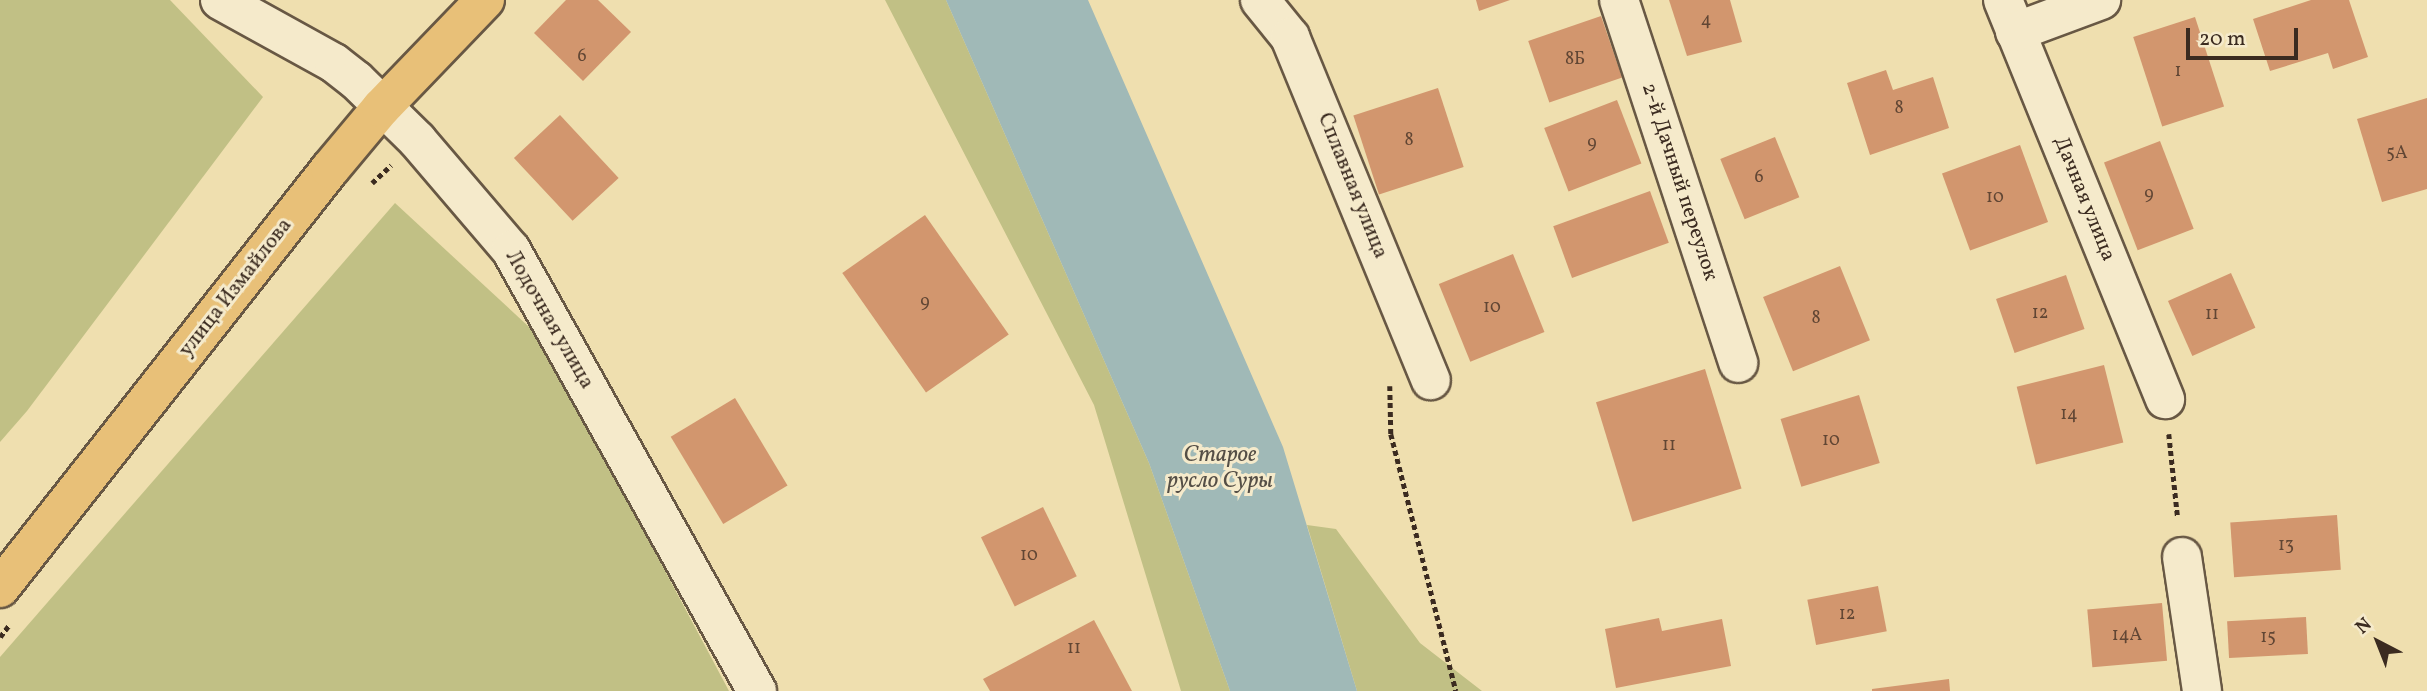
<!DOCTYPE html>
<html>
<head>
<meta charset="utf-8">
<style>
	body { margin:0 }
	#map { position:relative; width:2427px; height:691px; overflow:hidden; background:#efdfaf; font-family:Vollkorn,serif }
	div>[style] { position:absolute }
	.green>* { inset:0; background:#c1c085 }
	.water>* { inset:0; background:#a0b9b7 }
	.building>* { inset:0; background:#d2966e; transform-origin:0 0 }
	.path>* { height:4.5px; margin-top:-2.25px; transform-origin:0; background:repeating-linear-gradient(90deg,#3b2b20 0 5px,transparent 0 8.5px) }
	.roads { filter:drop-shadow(2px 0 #685844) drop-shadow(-2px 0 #685844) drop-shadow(0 2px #685844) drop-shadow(0 -2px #685844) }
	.minor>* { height:38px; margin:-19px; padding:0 19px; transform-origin:19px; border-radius:19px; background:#f5eacb }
	.major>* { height:38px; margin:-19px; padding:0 19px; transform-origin:19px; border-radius:19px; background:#e8c078 }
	span { translate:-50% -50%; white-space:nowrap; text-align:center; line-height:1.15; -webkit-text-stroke:6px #f5eacb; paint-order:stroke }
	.number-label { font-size:18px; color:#614634 }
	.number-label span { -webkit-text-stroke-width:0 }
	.street-label { font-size:21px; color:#3b2b20 }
	.water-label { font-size:23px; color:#544e46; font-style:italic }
	.north { position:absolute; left:2343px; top:607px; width:70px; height:70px; -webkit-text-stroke:5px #f5eacb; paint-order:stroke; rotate:318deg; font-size:19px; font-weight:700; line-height:28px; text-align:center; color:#3b2b20 }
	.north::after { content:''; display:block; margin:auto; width:24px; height:32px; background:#3b2b20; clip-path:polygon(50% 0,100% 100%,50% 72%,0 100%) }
	.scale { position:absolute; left:2186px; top:28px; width:112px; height:32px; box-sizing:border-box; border:4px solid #3b2b20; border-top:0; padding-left:9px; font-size:21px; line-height:24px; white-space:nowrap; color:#3b2b20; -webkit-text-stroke:5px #f5eacb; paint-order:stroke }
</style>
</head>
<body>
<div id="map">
	<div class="green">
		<i style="clip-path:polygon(0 0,170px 0,263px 97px,27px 411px,0 442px)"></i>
		<i style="clip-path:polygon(885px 0,946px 0,1149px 463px,1230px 691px,1181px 691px,1094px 405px)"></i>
		<i style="clip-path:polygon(395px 203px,541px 338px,729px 691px,0 691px,0 657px)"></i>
		<i style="clip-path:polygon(1307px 525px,1336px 529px,1420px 643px,1482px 691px,1357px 691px)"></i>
	</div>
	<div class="water">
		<i style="clip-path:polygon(946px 0,1088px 0,1283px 447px,1357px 691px,1230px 691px,1149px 463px)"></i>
	</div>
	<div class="building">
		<i style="clip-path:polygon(566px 0,598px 0,631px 32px,583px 81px,534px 33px)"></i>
		<i style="clip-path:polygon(1476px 0,1510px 0,1479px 11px)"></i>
		<i style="clip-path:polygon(1669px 0,1730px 0,1742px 42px,1687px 56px)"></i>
		<i style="clip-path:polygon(2311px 0,2349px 0,2368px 57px,2333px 69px,2328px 53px,2270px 71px,2253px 19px)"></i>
		<i style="left:1601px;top:16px;width:65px;height:77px;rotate:71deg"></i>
		<i style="left:2195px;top:17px;width:94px;height:65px;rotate:72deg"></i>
		<i style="clip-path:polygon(1886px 70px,1893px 90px,1933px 77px,1949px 128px,1870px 155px,1847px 83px)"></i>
		<i style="left:1438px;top:88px;width:83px;height:89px;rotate:72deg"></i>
		<i style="clip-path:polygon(2427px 98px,2427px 189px,2382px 202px,2357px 119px)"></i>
		<i style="left:1617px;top:100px;width:68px;height:78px;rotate:69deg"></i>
		<i style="left:560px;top:115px;width:86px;height:63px;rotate:47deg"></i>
		<i style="left:1775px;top:137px;width:65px;height:59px;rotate:68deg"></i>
		<i style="left:2160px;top:141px;width:94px;height:60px;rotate:69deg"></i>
		<i style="left:2020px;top:145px;width:82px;height:83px;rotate:70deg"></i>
		<i style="left:1650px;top:191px;width:55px;height:103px;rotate:70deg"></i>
		<i style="left:925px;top:215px;width:146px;height:101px;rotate:55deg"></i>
		<i style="left:1513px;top:254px;width:84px;height:80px;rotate:68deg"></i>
		<i style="left:1840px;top:266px;width:80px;height:83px;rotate:68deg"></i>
		<i style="left:2231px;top:273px;width:60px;height:69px;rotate:66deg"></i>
		<i style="left:2066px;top:275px;width:57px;height:74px;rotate:71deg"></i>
		<i style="left:2104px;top:365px;width:80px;height:90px;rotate:76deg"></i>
		<i style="left:1705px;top:369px;width:125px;height:114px;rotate:73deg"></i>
		<i style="left:1859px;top:395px;width:71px;height:82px;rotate:73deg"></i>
		<i style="left:735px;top:398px;width:102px;height:75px;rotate:59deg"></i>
		<i style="left:1043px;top:507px;width:77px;height:69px;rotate:64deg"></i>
		<i style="left:2337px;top:515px;width:55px;height:107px;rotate:86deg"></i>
		<i style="left:1878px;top:586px;width:46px;height:72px;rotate:79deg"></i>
		<i style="left:2162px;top:603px;width:58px;height:75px;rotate:85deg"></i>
		<i style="left:2306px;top:617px;width:37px;height:79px;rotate:87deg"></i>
		<i style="clip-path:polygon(1659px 618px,1662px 631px,1722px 619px,1731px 666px,1616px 688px,1605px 629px)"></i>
		<i style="clip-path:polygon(1094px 620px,1132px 691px,990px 691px,983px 679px)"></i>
		<i style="clip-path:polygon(1949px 679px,1950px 691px,1872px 691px,1872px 689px)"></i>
	</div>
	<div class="path">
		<i style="left:372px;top:183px;width:26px;rotate:-43deg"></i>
		<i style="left:1390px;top:386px;width:48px;rotate:88.8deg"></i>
		<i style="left:1391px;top:434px;width:265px;rotate:75.8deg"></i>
		<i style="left:2169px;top:434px;width:85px;rotate:84deg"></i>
		<i style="left:0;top:637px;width:15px;rotate:-53deg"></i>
	</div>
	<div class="roads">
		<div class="minor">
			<i style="left:220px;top:0;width:130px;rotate:28.9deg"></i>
			<i style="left:334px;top:63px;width:28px;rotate:38deg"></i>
			<i style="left:356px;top:80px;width:86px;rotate:44.5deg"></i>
			<i style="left:417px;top:140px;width:145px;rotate:49.5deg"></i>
			<i style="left:511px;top:250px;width:505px;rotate:60.85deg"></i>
			<i style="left:1260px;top:0;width:48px;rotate:51deg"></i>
			<i style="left:1290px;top:37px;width:371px;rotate:67.7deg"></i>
			<i style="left:1619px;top:0;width:382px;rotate:71.8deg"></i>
			<i style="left:2003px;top:0;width:431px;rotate:67.9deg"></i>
			<i style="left:2015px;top:32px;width:92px;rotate:-20.4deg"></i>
			<i style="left:2182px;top:557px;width:135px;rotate:81.5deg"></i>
		</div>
		<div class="major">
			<i style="left:0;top:588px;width:533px;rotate:-51.78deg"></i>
			<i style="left:330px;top:169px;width:80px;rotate:-50.1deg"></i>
			<i style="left:381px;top:108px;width:150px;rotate:-46.1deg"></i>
		</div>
	</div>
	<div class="number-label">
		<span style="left:1706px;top:21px">4</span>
		<span style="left:582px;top:57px">6</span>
		<span style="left:1575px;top:60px">8Б</span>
		<span style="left:2178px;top:72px">1</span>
		<span style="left:1899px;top:109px">8</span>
		<span style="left:1409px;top:141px">8</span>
		<span style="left:1592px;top:144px">9</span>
		<span style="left:2397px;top:154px">5А</span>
		<span style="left:1759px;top:178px">6</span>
		<span style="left:2149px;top:195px">9</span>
		<span style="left:1995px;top:198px">10</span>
		<span style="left:925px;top:303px">9</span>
		<span style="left:1492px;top:308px">10</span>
		<span style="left:2040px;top:314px">12</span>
		<span style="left:2212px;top:315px">11</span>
		<span style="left:1816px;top:319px">8</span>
		<span style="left:2069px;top:415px">14</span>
		<span style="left:1831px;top:441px">10</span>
		<span style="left:1669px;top:446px">11</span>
		<span style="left:2286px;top:546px">13</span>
		<span style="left:1029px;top:556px">10</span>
		<span style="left:1847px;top:615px">12</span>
		<span style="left:2127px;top:636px">14А</span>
		<span style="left:2268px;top:638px">15</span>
		<span style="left:1074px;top:649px">11</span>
	</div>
	<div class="street-label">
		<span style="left:1679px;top:182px;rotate:72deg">2-й Дачный переулок</span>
		<span style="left:1352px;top:186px;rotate:68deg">Сплавная улица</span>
		<span style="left:2084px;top:199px;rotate:68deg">Дачная улица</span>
		<span style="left:236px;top:288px;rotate:-52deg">улица Измайлова</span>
		<span style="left:549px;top:320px;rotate:60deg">Лодочная улица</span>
	</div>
	<div class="water-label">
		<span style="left:1220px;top:468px">Старое<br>русло Суры</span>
	</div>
	<div class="north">N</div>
	<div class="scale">20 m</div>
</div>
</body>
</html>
